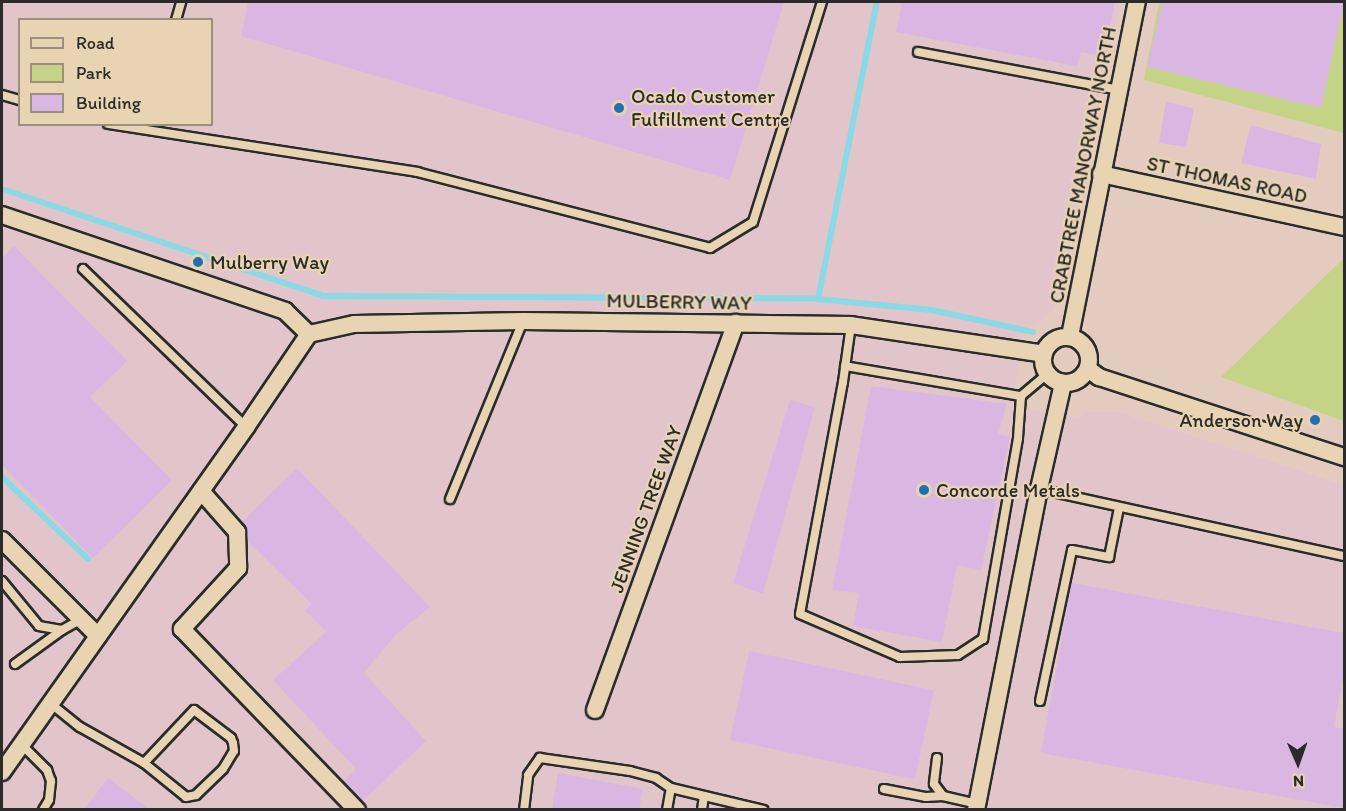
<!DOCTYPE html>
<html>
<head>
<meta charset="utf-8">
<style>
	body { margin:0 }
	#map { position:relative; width:1346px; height:811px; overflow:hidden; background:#e4cbc0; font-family:Itim,sans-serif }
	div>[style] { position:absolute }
	.built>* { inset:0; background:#e1c5ca }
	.green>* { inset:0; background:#c5d387 }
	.stream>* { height:6px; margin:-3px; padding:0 3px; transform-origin:3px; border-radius:3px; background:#89d9e6 }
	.building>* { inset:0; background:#dab7e2; transform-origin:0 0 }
	.roads { filter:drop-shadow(2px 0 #2b2b2b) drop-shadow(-2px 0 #2b2b2b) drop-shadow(0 2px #2b2b2b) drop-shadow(0 -2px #2b2b2b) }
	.lane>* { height:8px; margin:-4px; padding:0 4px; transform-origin:4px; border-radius:4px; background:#e8d3b2 }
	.street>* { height:16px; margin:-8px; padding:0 8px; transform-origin:8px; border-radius:8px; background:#e8d3b2 }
	.street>.ring { margin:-8px; padding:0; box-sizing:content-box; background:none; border:16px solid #e8d3b2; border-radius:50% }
	.dots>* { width:16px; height:16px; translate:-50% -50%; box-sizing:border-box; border:3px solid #e8d3b2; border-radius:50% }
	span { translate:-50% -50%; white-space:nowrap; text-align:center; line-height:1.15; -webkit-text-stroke:4.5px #e8d3b2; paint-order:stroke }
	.poi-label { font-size:20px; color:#2b2b2b }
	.left { translate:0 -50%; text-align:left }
	.right { translate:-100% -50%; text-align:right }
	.street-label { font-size:20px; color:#2b2b2b }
	.frame { position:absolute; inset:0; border:3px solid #2b2b2b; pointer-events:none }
	.legend { position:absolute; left:18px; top:18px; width:195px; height:108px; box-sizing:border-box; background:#e8d3b2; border:2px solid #9c907c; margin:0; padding:8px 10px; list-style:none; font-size:18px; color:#2b2b2b }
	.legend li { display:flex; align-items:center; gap:12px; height:30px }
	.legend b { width:30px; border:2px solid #9c907c }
	.north { position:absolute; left:1268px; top:733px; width:60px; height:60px; -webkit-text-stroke:4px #e8d3b2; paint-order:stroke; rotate:178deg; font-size:16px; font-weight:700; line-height:24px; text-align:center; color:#2b2b2b }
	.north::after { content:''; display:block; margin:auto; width:21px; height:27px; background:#2b2b2b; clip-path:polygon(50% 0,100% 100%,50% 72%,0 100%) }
</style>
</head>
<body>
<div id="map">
	<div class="built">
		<i style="clip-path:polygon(evenodd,2px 2px,1120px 2px,1058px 304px,1044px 319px,1027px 327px,1014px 388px,1027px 409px,1077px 418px,1087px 412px,1117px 412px,1344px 485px,1344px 809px,2px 810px,2px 2px,20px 20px,212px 20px,212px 124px,20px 124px,20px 20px)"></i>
	</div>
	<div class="green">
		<i style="clip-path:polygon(1159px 2px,1344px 2px,1344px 133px,1144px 80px)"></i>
		<i style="clip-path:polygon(1344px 258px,1344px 421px,1221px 377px)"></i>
	</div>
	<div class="stream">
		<i style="left:2px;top:189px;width:338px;rotate:18.4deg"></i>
		<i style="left:323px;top:296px;width:495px;rotate:0.3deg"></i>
		<i style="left:818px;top:299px;width:115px;rotate:5.5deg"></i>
		<i style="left:932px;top:310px;width:103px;rotate:12.3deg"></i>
		<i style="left:818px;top:299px;width:303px;rotate:-78.8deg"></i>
		<i style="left:2px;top:477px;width:119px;rotate:43.6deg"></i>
	</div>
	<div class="building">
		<i style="clip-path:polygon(248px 2px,784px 2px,730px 180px,241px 36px)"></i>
		<i style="clip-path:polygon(902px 2px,1115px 2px,1104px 57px,1081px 52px,1077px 66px,896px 32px)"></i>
		<i style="clip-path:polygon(1162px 2px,1344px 2px,1321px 108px,1147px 67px)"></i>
		<i style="clip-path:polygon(1166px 101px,1194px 109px,1186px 147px,1159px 143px)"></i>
		<i style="clip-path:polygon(1251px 125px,1321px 144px,1316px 179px,1241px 163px)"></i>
		<i style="clip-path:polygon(14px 246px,127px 361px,90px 397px,172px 480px,93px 558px,2px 465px,2px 259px)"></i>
		<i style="clip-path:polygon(871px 386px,1007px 404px,998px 434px,1010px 437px,981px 570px,957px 565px,942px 642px,853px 626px,859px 593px,832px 590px)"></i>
		<i style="clip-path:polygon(790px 400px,815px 407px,763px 594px,733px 583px)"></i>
		<i style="clip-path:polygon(297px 468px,430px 607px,395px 635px,364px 673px,426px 741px,363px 801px,344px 781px,356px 769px,273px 680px,326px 632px,305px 610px,312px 604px,248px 542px,247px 531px,242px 522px)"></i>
		<i style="clip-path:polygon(1072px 583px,1344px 633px,1344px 672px,1334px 727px,1344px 729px,1344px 808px,1041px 753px)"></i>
		<i style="left:749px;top:651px;width:189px;height:91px;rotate:12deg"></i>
		<i style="clip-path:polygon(558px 773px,643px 789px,639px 810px,552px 810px)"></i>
		<i style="clip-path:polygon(108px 778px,151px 810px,84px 810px)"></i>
	</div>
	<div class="roads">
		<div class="lane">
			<i style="left:176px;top:20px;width:19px;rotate:-74deg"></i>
			<i style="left:918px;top:52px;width:205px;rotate:10.7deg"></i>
			<i style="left:2px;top:95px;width:19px;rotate:16deg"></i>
			<i style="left:108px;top:124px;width:313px;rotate:8.8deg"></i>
			<i style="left:417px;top:172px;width:303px;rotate:14.5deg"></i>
			<i style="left:710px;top:248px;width:50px;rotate:-31.2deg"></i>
			<i style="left:753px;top:222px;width:231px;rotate:-72.6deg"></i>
			<i style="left:83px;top:269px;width:227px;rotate:44.1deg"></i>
			<i style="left:851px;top:325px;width:58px;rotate:98deg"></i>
			<i style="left:843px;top:382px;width:236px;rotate:100.5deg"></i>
			<i style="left:800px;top:614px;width:109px;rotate:23.3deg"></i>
			<i style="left:900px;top:657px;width:58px;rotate:-2deg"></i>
			<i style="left:958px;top:655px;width:30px;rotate:-33deg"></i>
			<i style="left:983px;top:639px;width:204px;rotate:-80.1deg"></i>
			<i style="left:1018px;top:438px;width:42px;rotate:-85.9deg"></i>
			<i style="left:1021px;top:396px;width:35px;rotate:-40deg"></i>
			<i style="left:845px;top:366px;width:179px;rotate:9.7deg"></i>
			<i style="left:1039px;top:489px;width:312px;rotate:12.4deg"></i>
			<i style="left:450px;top:499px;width:192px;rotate:-67.7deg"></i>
			<i style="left:2px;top:581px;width:58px;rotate:50.6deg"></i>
			<i style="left:39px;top:626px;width:23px;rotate:10deg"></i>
			<i style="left:62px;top:630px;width:23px;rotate:-29deg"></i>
			<i style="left:15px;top:664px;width:58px;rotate:-35.9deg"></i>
			<i style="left:1040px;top:701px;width:154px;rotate:-78deg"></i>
			<i style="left:1072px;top:550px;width:38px;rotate:11deg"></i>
			<i style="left:1109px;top:557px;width:50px;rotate:-78.5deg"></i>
			<i style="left:50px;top:703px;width:38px;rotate:39deg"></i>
			<i style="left:80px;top:727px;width:73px;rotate:29.4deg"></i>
			<i style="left:144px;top:763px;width:54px;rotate:39deg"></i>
			<i style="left:186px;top:797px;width:10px;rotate:-11deg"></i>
			<i style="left:196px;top:795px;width:37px;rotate:-44deg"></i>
			<i style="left:223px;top:769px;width:21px;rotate:-59deg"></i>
			<i style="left:234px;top:751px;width:8px;rotate:-97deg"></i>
			<i style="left:233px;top:743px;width:5px;rotate:-112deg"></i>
			<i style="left:231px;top:738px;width:46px;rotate:-142.9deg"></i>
			<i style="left:194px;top:710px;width:73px;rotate:133.3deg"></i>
			<i style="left:21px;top:744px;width:37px;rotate:45deg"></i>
			<i style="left:47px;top:770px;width:12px;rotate:70deg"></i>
			<i style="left:51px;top:781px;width:19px;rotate:96deg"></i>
			<i style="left:49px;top:800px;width:12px;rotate:121deg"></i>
			<i style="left:937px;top:758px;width:26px;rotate:97deg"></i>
			<i style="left:934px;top:784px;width:15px;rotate:53deg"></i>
			<i style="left:943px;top:796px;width:35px;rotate:13deg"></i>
			<i style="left:884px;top:789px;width:43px;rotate:10.8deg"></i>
			<i style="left:926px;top:797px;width:17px;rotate:-3deg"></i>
			<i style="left:524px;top:810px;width:35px;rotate:-83deg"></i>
			<i style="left:528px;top:775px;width:21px;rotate:-55deg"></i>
			<i style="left:540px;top:758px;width:91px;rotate:8.2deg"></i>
			<i style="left:630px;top:771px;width:27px;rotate:15deg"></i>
			<i style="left:656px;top:778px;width:18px;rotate:34deg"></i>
			<i style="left:667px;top:810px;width:22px;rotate:-80deg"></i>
			<i style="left:671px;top:788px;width:95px;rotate:13.4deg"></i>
			<i style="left:702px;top:810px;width:14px;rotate:-82deg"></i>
		</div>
		<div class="street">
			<i style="left:1101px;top:174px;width:249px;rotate:12.3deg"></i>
			<i style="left:2px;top:215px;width:299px;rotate:18.7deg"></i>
			<i style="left:285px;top:311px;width:33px;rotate:44deg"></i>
			<i style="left:1070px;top:336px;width:341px;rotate:-78.7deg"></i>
			<i class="ring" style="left:1043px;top:337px;width:30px;height:30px"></i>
			<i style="left:1088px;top:369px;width:14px;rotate:36deg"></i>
			<i style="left:1099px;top:377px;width:258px;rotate:18.1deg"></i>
			<i style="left:201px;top:491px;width:55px;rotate:48.7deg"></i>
			<i style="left:237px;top:532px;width:36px;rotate:88deg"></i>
			<i style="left:238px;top:568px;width:83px;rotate:132.6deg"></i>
			<i style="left:182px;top:629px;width:252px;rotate:46deg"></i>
			<i style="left:2px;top:540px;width:136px;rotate:45deg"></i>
			<i style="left:595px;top:710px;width:412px;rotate:-70deg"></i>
			<i style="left:2px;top:772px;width:423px;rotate:-54.7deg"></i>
			<i style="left:246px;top:427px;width:112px;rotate:-55.9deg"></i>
			<i style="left:309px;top:334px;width:46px;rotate:-12.5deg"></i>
			<i style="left:354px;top:324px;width:169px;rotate:-1deg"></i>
			<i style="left:523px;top:321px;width:328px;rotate:0.7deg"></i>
			<i style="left:851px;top:325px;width:195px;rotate:8.5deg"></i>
			<i style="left:976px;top:810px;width:327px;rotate:-78.9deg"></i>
			<i style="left:1039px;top:489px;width:109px;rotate:-77.2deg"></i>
		</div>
	</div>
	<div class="dots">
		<i style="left:619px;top:108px;background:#1f6fb2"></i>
		<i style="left:198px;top:262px;background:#1f6fb2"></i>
		<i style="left:1315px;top:420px;background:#1f6fb2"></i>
		<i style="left:924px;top:490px;background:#1f6fb2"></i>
	</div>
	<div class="poi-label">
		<span class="left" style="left:631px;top:108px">Ocado Customer<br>Fulfillment Centre</span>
		<span class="left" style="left:210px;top:262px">Mulberry Way</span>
		<span class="right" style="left:1303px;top:420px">Anderson Way</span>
		<span class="left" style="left:936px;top:490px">Concorde Metals</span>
	</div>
	<div class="street-label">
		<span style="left:1083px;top:165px;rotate:-79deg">CRABTREE MANORWAY NORTH</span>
		<span style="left:1227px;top:180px;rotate:12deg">ST THOMAS ROAD</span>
		<span style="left:679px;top:302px;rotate:1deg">MULBERRY WAY</span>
		<span style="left:646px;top:509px;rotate:-70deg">JENNING TREE WAY</span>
	</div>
	<div class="frame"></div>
	<ul class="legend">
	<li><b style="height:8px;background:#e8d3b2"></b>Road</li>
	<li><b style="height:16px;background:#c5d387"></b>Park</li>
	<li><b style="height:16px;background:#dab7e2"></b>Building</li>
	</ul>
	<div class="north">N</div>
</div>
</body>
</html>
